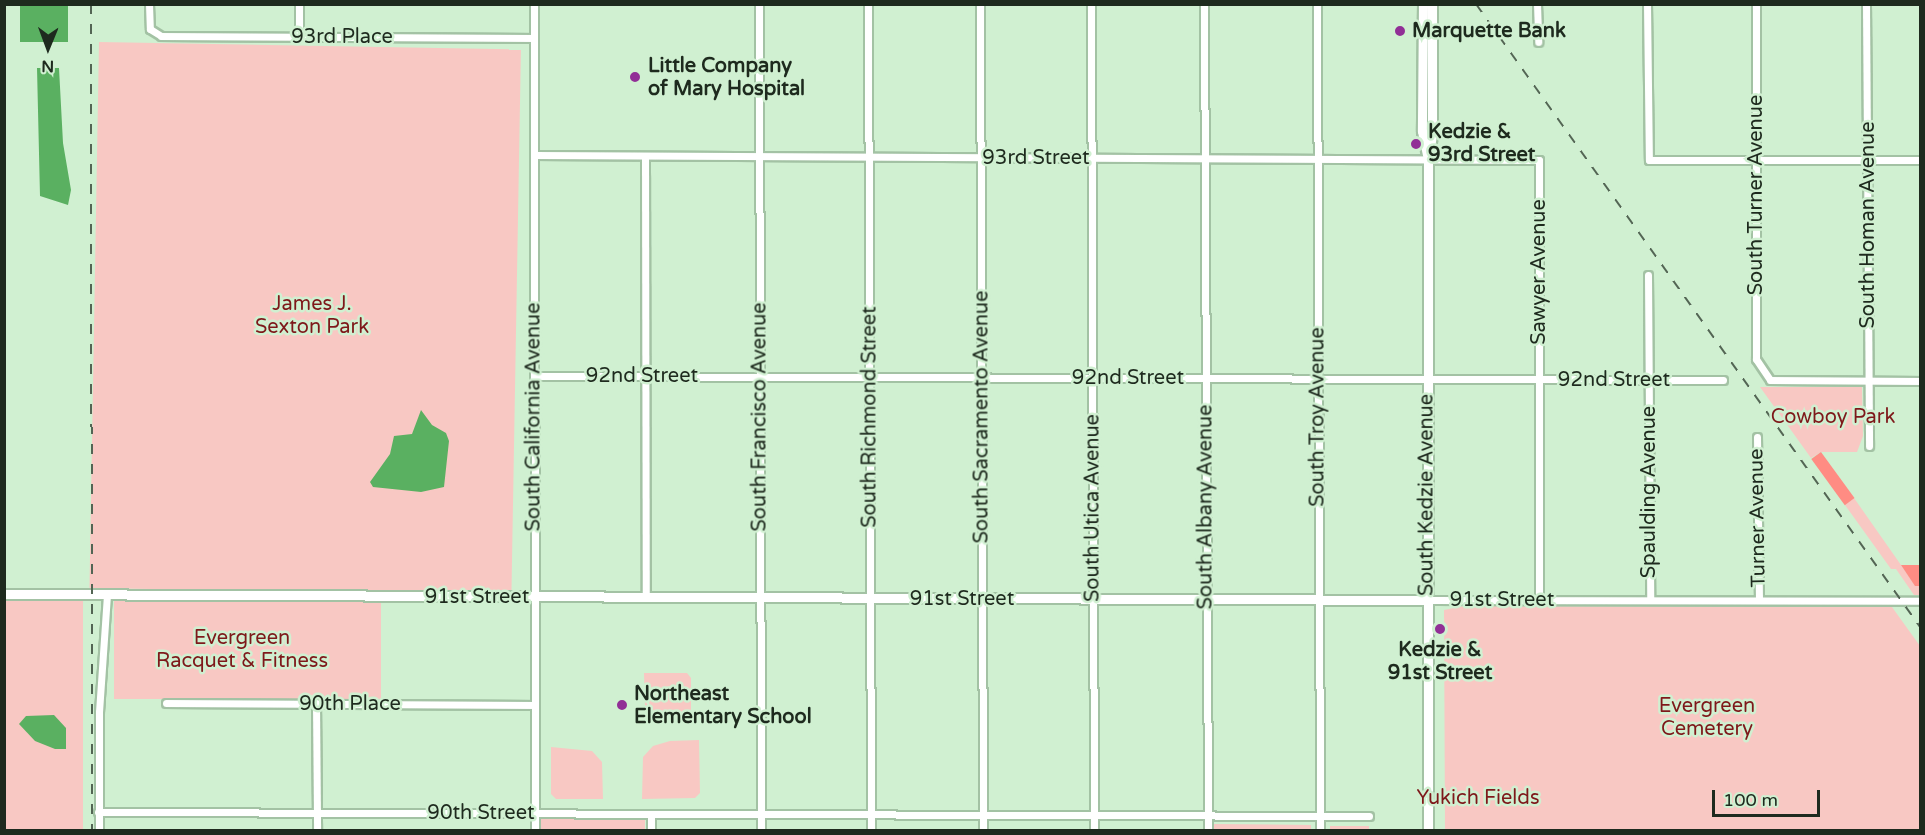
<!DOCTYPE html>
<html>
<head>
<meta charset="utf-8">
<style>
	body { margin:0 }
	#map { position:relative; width:1925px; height:835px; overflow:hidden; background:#d0f0d1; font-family:"Varela Round",sans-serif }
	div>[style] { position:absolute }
	.green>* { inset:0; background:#f8c8c3; transform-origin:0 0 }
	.forest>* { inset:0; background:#ff8c83; transform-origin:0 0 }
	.water>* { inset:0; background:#5ab061; transform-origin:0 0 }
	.roads { filter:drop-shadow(2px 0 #a3c2a4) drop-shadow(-2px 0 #a3c2a4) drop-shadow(0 2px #a3c2a4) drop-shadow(0 -2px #a3c2a4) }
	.street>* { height:7px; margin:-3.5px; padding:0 3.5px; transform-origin:3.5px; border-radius:3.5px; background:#fff }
	.secondary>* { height:9px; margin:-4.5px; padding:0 4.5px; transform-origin:4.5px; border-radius:4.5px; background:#fff }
	.rail>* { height:2px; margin-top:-1px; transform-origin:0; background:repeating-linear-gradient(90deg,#536554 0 10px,transparent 0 20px) }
	.dots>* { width:16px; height:16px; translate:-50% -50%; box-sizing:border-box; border:3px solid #d0f0d1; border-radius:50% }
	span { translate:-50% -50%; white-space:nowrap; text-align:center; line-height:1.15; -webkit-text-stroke:5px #d0f0d1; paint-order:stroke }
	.poi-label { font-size:20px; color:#1e2a1e; font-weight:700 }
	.left { translate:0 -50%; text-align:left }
	.street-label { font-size:20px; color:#1e2a1e }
	.park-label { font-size:20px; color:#7e181a }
	.frame { position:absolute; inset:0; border:6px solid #1e2a1e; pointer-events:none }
	.north { position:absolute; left:18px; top:18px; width:60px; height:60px; -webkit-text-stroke:4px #d0f0d1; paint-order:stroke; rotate:181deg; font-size:16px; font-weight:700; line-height:24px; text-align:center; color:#1e2a1e }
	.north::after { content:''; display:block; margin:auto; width:21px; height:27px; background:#1e2a1e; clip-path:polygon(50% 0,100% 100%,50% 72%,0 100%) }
	.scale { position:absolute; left:1712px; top:790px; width:108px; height:27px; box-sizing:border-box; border:3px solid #1e2a1e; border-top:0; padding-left:8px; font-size:18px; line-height:21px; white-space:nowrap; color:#1e2a1e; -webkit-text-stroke:4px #d0f0d1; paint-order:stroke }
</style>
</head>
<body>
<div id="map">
	<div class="green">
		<i style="left:99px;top:42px;width:422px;height:546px;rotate:1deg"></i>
		<i style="clip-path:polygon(1760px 387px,1862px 387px,1863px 436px,1857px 452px,1821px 452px,1811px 458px)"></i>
		<i style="clip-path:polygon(1854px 498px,1915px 585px,1920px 586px,1920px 595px,1914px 595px,1896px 569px,1891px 569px,1845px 505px)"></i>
		<i style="left:5px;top:600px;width:78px;height:230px"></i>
		<i style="left:114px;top:600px;width:267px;height:99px"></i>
		<i style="clip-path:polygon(1464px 606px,1892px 607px,1920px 646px,1920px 830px,1445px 830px,1444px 610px)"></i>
		<i style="clip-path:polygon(644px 673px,687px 673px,691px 678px,691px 721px,654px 717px,645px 708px)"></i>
		<i style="clip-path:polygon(699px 740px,700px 793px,695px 798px,642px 799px,643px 757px,653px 746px,670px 741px)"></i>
		<i style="clip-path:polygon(551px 747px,592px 751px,602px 762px,603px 799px,556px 799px,551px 794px)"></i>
		<i style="left:541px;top:819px;width:104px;height:11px"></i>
		<i style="clip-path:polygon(1213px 824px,1311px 825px,1311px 830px,1213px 830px)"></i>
		<i style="left:1330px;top:826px;width:39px;height:4px"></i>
	</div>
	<div class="forest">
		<i style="left:1821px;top:452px;width:57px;height:12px;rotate:54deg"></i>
		<i style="clip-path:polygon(1901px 565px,1920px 565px,1920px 586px,1915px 586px)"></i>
	</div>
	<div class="water">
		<i style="left:20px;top:5px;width:48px;height:37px"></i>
		<i style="clip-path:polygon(37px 68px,59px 68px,63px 143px,71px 190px,68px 205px,40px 196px)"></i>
		<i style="clip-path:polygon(421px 410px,432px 425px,446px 433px,449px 441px,444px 487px,421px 492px,373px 487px,370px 482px,390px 454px,394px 436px,412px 434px)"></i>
		<i style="clip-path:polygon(54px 715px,66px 728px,66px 749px,55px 749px,35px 741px,19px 724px,26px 716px)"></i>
	</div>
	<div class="roads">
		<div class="street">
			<i style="left:149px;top:4px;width:25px;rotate:88deg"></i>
			<i style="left:150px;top:29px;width:13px;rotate:32deg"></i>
			<i style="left:161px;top:36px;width:373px;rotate:0.3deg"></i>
			<i style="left:299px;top:4px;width:33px;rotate:90deg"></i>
			<i style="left:534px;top:4px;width:826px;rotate:89.93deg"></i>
			<i style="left:759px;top:4px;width:826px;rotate:89.86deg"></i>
			<i style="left:868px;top:4px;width:826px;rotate:89.79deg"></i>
			<i style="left:980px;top:4px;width:826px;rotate:89.79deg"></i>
			<i style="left:1091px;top:4px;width:826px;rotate:89.79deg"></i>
			<i style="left:1204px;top:4px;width:826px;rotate:89.72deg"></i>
			<i style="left:1317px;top:4px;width:826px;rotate:89.79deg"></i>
			<i style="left:1537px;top:4px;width:38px;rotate:88deg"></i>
			<i style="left:1647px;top:4px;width:156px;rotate:89.3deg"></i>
			<i style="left:1649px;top:160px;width:271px"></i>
			<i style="left:1756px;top:4px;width:355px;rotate:90deg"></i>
			<i style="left:1756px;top:359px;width:25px;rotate:56deg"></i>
			<i style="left:1770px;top:380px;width:150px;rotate:0.4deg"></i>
			<i style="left:1866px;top:4px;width:442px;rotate:89.6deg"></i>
			<i style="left:534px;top:155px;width:1005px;rotate:0.29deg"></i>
			<i style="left:1539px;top:160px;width:440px;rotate:90deg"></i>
			<i style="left:645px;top:156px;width:442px;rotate:89.9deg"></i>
			<i style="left:1648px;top:275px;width:325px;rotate:89.6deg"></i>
			<i style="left:534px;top:376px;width:1189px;rotate:0.19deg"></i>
			<i style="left:1757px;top:437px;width:163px;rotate:89.3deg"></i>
			<i style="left:1427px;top:600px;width:493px;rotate:0.1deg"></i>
			<i style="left:166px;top:703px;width:369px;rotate:0.3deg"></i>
			<i style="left:316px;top:703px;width:127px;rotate:89.5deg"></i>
			<i style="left:98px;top:812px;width:1271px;rotate:0.18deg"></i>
			<i style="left:99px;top:830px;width:118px;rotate:-90deg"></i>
			<i style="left:99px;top:712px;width:117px;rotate:-86.1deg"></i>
			<i style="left:651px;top:830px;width:16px;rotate:-90deg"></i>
		</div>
		<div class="secondary">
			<i style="left:1423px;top:4px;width:127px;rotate:90.5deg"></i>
			<i style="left:1422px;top:131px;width:25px;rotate:78deg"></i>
			<i style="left:4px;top:594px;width:1423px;rotate:0.24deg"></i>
			<i style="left:1428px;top:830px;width:670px;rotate:-90deg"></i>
			<i style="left:1428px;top:160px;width:26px;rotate:-81deg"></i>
			<i style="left:1432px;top:134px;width:130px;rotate:-90deg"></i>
		</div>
	</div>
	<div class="rail">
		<i style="left:91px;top:4px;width:826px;rotate:89.93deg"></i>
		<i style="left:1476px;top:4px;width:765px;rotate:54.52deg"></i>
	</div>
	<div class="dots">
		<i style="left:1400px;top:31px;background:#912f96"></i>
		<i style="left:635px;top:77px;background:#912f96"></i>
		<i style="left:1416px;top:144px;background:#912f96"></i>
		<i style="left:1440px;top:629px;background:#912f96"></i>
		<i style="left:622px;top:705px;background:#912f96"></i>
	</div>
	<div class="poi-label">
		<span class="left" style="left:1412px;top:31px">Marquette Bank</span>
		<span class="left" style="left:648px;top:78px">Little Company<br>of Mary Hospital</span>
		<span class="left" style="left:1428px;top:144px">Kedzie &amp;<br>93rd Street</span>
		<span style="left:1440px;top:662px">Kedzie &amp;<br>91st Street</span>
		<span class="left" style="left:634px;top:706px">Northeast<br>Elementary School</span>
	</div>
	<div class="street-label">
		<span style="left:342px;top:37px">93rd Place</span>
		<span style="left:1036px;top:158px">93rd Street</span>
		<span style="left:1756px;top:195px;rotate:-90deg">South Turner Avenue</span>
		<span style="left:1868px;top:225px;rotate:-90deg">South Homan Avenue</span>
		<span style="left:1539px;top:272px;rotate:-90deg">Sawyer Avenue</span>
		<span style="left:642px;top:376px">92nd Street</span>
		<span style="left:1128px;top:378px">92nd Street</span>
		<span style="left:1614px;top:380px">92nd Street</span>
		<span style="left:534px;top:417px;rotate:-90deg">South California Avenue</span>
		<span style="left:760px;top:417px;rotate:-90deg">South Francisco Avenue</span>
		<span style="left:870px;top:417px;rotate:-90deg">South Richmond Street</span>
		<span style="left:982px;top:417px;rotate:-90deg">South Sacramento Avenue</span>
		<span style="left:1318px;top:417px;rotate:-90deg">South Troy Avenue</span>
		<span style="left:1649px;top:492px;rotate:-90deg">Spaulding Avenue</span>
		<span style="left:1427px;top:495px;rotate:-90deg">South Kedzie Avenue</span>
		<span style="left:1206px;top:507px;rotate:-90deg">South Albany Avenue</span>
		<span style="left:1093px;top:508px;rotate:-90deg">South Utica Avenue</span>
		<span style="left:1758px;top:518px;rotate:-91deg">Turner Avenue</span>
		<span style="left:477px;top:597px">91st Street</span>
		<span style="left:962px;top:599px">91st Street</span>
		<span style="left:1502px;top:600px">91st Street</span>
		<span style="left:350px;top:704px">90th Place</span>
		<span style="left:481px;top:813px">90th Street</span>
	</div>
	<div class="park-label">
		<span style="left:312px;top:316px">James J.<br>Sexton Park</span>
		<span style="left:1833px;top:417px">Cowboy Park</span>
		<span style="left:242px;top:650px">Evergreen<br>Racquet &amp; Fitness</span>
		<span style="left:1707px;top:718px">Evergreen<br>Cemetery</span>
		<span style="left:1478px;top:798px">Yukich Fields</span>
	</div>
	<div class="frame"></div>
	<div class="north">N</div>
	<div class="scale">100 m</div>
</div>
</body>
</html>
